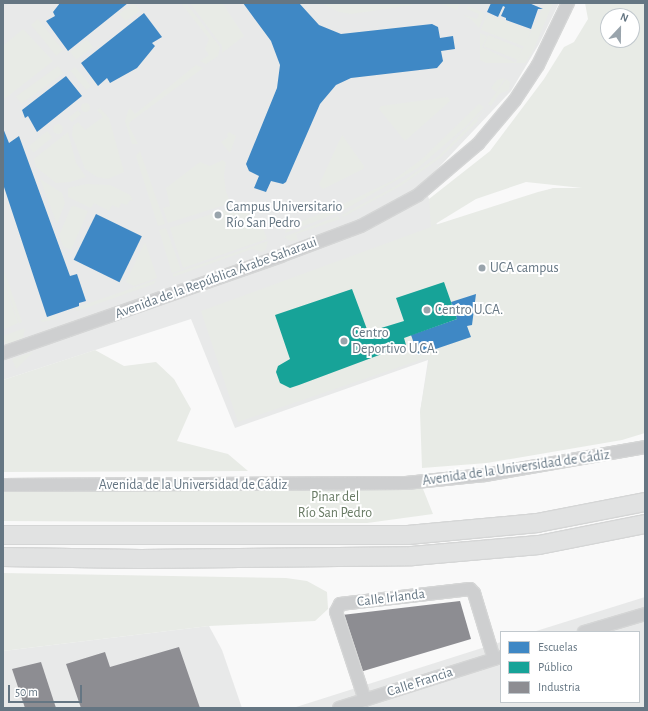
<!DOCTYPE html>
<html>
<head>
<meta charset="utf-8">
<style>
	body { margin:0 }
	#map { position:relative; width:648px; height:711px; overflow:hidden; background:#f9f9f9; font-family:"Alegreya Sans",sans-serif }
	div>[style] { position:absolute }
	.built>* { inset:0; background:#e8e9e9 }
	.green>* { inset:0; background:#e8ebe6; transform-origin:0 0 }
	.round { border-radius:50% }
	.schools>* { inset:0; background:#3f88c5; transform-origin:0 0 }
	.public>* { inset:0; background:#17a398 }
	.industry>* { inset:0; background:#8d8d92 }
	.roads { filter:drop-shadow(1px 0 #d5d6d6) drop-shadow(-1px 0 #d5d6d6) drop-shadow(0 1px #d5d6d6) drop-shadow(0 -1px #d5d6d6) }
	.minor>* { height:12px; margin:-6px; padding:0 6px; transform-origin:6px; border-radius:6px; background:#cecfd0 }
	.highway>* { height:18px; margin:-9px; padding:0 9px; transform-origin:9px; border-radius:9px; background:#e1e2e2 }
	.dots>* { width:11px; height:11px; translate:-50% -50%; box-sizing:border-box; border:2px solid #fff; border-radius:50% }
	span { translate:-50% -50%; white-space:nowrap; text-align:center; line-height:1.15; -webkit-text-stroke:4px #fff; paint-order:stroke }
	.poi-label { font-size:14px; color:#657683 }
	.left { translate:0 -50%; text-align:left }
	.street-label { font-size:14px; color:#657683 }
	.park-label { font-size:14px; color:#687a64 }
	.frame { position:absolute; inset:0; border:4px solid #657683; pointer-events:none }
	.legend { position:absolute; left:500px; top:631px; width:140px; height:72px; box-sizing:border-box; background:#fff; border:1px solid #c1c8cd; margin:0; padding:5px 7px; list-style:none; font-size:12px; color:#657683 }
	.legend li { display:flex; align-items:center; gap:8px; height:20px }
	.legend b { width:20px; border:1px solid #c1c8cd }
	.north { position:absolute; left:600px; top:8px; width:40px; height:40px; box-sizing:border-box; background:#fff; border:1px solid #c1c8cd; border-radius:50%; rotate:22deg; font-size:11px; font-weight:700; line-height:16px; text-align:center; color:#657683 }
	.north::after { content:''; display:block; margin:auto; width:14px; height:18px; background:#99a4ac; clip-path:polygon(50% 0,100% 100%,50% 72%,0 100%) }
	.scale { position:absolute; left:8px; top:685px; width:74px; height:18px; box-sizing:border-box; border:2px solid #657683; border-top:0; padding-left:5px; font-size:12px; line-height:14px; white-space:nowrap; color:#657683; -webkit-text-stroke:3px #fff; paint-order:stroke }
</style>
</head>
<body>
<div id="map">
	<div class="built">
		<i style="clip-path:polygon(3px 3px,559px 3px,539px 44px,511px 91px,424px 183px,437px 225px,554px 188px,587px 188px,420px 412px,428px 360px,235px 428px,191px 319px,3px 380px)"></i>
		<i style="clip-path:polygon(645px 597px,645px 708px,293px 708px,501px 642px,501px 702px,639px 702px,639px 632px,533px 632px)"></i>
		<i style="clip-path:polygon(209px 626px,222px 650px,242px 708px,3px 708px,3px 651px)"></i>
	</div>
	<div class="green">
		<i style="clip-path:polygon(133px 3px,141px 10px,126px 21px,119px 14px)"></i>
		<i style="clip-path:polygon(181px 3px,186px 3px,220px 47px,218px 56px,206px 64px,200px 61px,209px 55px,205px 49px,209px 39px)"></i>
		<i style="clip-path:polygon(190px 3px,222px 3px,244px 36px,222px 53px,222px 46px)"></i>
		<i style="clip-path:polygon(321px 3px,408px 3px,413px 5px,351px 14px,339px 12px)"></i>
		<i style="clip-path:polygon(439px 3px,460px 3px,457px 10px)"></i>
		<i style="clip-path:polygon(545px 3px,553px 3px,532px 53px,525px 63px,516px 63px)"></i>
		<i style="clip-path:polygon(evenodd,585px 3px,645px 3px,645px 433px,622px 440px,487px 463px,422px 468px,420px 412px,429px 360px,423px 359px,238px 422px,201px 311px,431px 227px,429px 199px,490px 151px,544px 79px,564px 47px,574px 42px,588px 19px,585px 3px,608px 16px,632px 16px,632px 40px,608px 40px,608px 16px,585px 3px,526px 182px,582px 188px,554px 188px,538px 192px,432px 226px,476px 199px,526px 182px)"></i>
		<i style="clip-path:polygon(468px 6px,485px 13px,479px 28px,471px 19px,462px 14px,477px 19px,479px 14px,467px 9px)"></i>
		<i style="left:487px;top:14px;width:47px;height:17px;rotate:21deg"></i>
		<i style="left:38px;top:19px;width:40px;height:9px;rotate:51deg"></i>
		<i style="clip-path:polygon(23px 29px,53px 61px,3px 100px,3px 46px)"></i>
		<i style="clip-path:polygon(480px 33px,487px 36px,482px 47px,516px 63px,486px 63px,480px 60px)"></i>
		<i style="left:488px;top:35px;width:37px;height:12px;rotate:22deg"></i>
		<i style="left:87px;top:39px;width:10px;height:21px;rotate:53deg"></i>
		<i style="clip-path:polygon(196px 65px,203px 68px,130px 122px,129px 126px,138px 144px,132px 144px,125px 121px,128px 111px,130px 108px,135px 114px)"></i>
		<i style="left:58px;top:66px;width:9px;height:52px;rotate:54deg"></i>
		<i style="left:75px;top:67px;width:25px;height:6px;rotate:50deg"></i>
		<i style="clip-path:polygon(505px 78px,496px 92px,491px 88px,497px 80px)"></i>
		<i style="clip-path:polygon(506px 79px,510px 82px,509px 90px,499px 94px,491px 106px,488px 104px)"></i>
		<i style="clip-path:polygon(448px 97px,450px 101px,405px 141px,379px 109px,381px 106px)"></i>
		<i class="round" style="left:80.5px;top:102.5px;width:9px;height:9px"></i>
		<i style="clip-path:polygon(479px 104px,484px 107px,467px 125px,418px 168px,340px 212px,339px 206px,392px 181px,422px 159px)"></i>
		<i style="clip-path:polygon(100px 108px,109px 118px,124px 172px,108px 179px,97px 177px,85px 169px,72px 135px,73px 126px,78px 122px,85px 130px,103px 117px,97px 110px)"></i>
		<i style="clip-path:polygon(485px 109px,477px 119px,478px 121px,440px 158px,402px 185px,343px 217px,342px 215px,396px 186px,439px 156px)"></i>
		<i style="clip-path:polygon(78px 110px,81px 114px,72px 122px,68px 118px)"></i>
		<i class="round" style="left:53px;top:124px;width:10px;height:10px"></i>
		<i style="left:47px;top:131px;width:8px;height:24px;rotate:50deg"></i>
		<i style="clip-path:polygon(68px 132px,76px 163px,86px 177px,70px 182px,56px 183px,36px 167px,34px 159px)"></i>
		<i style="clip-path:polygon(229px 132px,236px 136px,230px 153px,221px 142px,228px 137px,227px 134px)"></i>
		<i style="clip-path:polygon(342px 135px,364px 166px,363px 169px,323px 189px,319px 185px)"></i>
		<i style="clip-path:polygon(140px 151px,165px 224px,158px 226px,136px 156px)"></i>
		<i style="clip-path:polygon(223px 160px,226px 163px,224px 176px,226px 192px,231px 203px,168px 223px,163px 208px,170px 206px,166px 188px,200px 162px,210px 166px)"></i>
		<i style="clip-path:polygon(40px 179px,62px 193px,65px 203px,57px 224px)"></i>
		<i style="clip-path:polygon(86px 184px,110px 185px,130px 195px,133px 201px,130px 200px,127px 205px,121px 203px,119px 208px,112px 205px,109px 211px,94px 203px,91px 208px,68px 197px,68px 188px)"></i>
		<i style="clip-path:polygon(74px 206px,88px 211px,71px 250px,63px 246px,59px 236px,71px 207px)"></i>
		<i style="clip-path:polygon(235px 206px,255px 217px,262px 226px,267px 239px,183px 268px,170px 228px)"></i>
		<i style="clip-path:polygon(335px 208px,337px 213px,285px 233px,287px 227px)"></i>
		<i style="clip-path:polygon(338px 216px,340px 219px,296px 234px,298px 240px,290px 241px,284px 237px)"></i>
		<i style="clip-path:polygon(166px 228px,181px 270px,172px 273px,159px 230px)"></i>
		<i style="clip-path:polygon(268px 241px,266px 249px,262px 252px,252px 249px,173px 277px,173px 274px)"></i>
		<i style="clip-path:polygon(145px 242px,157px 278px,134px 286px,126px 282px)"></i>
		<i style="clip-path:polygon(3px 268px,22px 322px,19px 324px,3px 279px)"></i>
		<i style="clip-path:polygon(156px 280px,154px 284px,77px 311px,75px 308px)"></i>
		<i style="clip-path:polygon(3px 281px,18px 323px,3px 330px)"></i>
		<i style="clip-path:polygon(56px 315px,57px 319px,42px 322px,41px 320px)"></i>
		<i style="clip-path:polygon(25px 328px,23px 338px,6px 345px,3px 336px)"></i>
		<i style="clip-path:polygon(95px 350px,124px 366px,156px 362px,174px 379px,191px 409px,177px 441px,228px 454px,248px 471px,3px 472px,3px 380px)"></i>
		<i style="clip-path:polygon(33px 352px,16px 369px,12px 359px)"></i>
		<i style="clip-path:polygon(423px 489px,433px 514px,367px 523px,3px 521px,3px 490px)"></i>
		<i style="clip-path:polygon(3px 573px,286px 578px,307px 581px,327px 592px,328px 609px,315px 621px,209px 626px,3px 651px)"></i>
	</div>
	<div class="schools">
		<i style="clip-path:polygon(60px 3px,128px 3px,68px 51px,46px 21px,55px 16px,53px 12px)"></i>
		<i style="clip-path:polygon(243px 3px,299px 3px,319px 25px,341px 34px,432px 24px,438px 27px,440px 38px,453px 36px,455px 49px,441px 51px,443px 61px,437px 68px,351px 78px,336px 85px,320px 104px,286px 182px,283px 184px,271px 181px,266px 192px,254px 188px,259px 176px,249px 171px,246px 164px,277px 88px,280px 65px,271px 41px)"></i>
		<i style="clip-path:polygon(491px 3px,529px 3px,543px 9px,538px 9px,531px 29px,506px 20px,506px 18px,501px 16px,505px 7px,503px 6px,498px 17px,487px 12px)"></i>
		<i style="clip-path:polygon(144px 13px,162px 37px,152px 43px,155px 46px,137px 68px,110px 83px,107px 78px,98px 86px,81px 63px)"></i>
		<i style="clip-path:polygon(66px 76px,82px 96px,37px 132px,28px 116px,25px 118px,22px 110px)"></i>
		<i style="clip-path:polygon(3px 128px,9px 143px,19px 136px,70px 276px,77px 274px,86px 301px,79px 303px,79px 306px,47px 317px,3px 184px)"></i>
		<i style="left:96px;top:214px;width:51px;height:51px;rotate:26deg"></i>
		<i style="clip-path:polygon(476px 294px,472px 325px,467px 326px,471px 337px,418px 355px,411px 335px,457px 319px,451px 302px)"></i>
	</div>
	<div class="public">
		<i style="clip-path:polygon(444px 282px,457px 319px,404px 338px,406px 345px,299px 385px,290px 388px,280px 383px,276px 372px,278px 366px,290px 359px,275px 315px,352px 289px,368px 332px,404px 321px,396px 298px)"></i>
	</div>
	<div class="industry">
		<i style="clip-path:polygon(460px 601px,471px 639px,360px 672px,342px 615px)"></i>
		<i style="clip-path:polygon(179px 647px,200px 708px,81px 708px,66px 664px,105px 652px,110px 667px)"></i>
		<i style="clip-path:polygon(41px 662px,56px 708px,25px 708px,12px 669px)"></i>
	</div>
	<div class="roads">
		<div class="minor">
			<i style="left:3px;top:353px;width:294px;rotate:-19.2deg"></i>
			<i style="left:281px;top:256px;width:85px;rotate:-20.6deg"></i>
			<i style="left:361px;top:226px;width:65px;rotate:-28.5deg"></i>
			<i style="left:418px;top:195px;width:79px;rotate:-40.4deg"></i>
			<i style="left:478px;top:144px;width:57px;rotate:-49.9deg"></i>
			<i style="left:515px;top:100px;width:42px;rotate:-56.7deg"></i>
			<i style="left:538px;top:65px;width:69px;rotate:-64.2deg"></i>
			<i style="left:3px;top:485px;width:403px;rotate:-0.3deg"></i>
			<i style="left:406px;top:483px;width:79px;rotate:-5.8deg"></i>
			<i style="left:485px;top:475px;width:162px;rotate:-9.9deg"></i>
			<i style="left:584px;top:632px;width:64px;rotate:-16.4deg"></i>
			<i style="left:365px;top:700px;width:93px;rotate:-108.2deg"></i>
			<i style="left:336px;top:612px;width:9px;rotate:-63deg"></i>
			<i style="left:340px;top:604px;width:131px;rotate:-6.6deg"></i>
			<i style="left:470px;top:589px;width:6px;rotate:45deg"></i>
			<i style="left:474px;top:593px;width:69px;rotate:73.1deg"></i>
			<i style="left:339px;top:708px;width:170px;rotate:-17.5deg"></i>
		</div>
		<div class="highway">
			<i style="left:3px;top:535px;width:405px"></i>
			<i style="left:408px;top:535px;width:130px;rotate:-5.3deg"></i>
			<i style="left:537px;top:523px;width:110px;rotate:-11deg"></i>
			<i style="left:3px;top:557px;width:138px;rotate:0.8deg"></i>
			<i style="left:141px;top:559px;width:271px;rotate:-0.6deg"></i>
			<i style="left:412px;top:556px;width:127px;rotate:-5deg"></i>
			<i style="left:539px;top:545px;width:108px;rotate:-11.2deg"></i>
		</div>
	</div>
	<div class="dots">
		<i style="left:218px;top:215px;background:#99a4ac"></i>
		<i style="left:482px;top:268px;background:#99a4ac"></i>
		<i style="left:427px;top:310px;background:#99a4ac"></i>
		<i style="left:344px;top:341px;background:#99a4ac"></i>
	</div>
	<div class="poi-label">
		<span class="left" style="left:226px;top:215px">Campus Universitario<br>Río San Pedro</span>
		<span class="left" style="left:490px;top:268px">UCA campus</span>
		<span class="left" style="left:435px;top:310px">Centro U.CA.</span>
		<span class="left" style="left:352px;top:341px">Centro<br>Deportivo U.CA.</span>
	</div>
	<div class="street-label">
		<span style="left:216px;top:278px;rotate:-20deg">Avenida de la República Árabe Saharaui</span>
		<span style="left:516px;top:468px;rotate:-8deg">Avenida de la Universidad de Cádiz</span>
		<span style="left:193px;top:485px">Avenida de la Universidad de Cádiz</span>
		<span style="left:391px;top:598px;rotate:-7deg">Calle Irlanda</span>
		<span style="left:420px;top:682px;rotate:-18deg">Calle Francia</span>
	</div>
	<div class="park-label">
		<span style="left:335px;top:505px">Pinar del<br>Río San Pedro</span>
	</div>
	<div class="frame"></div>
	<ul class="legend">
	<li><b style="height:11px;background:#3f88c5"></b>Escuelas</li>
	<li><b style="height:11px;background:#17a398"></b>Público</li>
	<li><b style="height:11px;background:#8d8d92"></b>Industria</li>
	</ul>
	<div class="north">N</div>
	<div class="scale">50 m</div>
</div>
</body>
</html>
